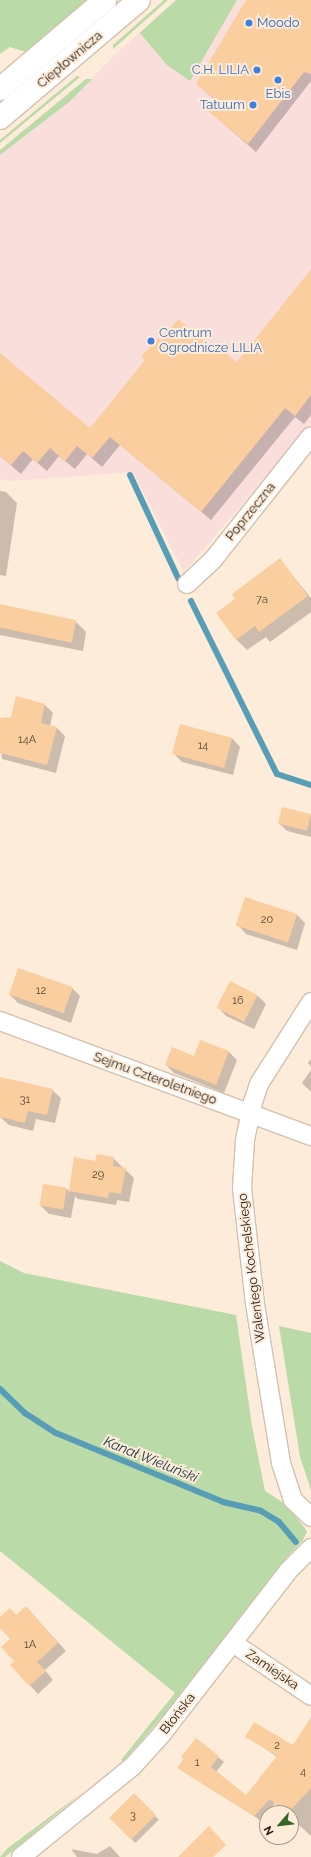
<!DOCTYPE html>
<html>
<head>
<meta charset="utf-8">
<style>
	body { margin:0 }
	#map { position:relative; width:311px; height:1857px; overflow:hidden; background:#feecda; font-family:Raleway,sans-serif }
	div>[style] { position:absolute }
	.commercial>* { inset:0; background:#f9dedc }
	.green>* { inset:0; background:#badaa8 }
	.shadow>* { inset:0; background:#0003; transform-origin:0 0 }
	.stream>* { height:6px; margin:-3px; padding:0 3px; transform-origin:3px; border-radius:3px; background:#579db6 }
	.building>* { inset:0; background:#face9e; transform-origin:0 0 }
	.roads { filter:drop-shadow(1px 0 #d2c1af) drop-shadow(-1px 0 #d2c1af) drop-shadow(0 1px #d2c1af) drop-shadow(0 -1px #d2c1af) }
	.street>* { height:18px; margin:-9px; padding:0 9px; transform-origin:9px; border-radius:9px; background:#fff }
	.secondary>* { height:22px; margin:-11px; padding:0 11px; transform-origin:11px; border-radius:11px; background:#fff }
	.dots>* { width:11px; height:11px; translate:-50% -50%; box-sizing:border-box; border:2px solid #feecda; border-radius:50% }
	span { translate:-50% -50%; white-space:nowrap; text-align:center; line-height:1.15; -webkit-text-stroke:4px #feecda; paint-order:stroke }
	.number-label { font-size:11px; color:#564736 }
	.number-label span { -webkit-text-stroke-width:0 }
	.shop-label { font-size:13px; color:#366cbe }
	.left { translate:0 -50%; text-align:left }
	.right { translate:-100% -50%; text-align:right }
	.street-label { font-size:13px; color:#201a14 }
	.water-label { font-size:14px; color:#123440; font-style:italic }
	.north { position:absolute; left:259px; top:1805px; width:40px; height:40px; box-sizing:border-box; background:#feecda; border:1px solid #a5988b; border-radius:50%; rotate:242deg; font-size:11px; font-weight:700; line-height:16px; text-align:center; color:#201a14 }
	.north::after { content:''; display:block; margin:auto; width:14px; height:18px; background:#376523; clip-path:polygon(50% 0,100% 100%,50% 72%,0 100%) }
</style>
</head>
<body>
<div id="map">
	<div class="commercial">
		<i style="clip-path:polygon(182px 0,311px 0,311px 424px,184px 572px,133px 472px,10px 481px,0 479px,0 155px,69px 102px,113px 57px,169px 8px)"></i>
	</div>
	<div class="green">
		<i style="clip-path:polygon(0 0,95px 0,29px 53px,10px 47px,0 54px)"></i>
		<i style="clip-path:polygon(164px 0,168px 0,113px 49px,113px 45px)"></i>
		<i style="clip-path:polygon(176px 0,237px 0,190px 81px,167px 65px,140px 33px,113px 57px)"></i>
		<i style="clip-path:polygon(77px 76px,80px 77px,0 143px,0 140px)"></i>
		<i style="clip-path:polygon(86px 79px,92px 79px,69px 102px,0 155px,0 150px)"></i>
		<i style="clip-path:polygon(0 1261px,24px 1273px,236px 1315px,252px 1426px,265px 1491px,287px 1505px,307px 1531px,303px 1540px,286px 1558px,167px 1711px,123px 1762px,121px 1760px,175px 1693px,0 1551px)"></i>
		<i style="clip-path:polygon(279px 1326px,311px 1333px,311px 1490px,300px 1457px)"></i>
		<i style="clip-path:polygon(83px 1792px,5px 1857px,0 1857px,8px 1848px)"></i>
	</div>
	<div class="shadow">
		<i style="clip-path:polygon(247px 0,311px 0,311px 81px,256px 152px,209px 111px,216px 101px,197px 84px)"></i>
		<i style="clip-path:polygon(311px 270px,311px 415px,304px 424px,295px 417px,211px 520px,120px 445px,102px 467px,87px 454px,75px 469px,59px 456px,47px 471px,33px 459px,21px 474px,0 456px,0 354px,90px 430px,161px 342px,209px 346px,237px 363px)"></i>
		<i style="clip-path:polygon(0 491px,6px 492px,17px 503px,6px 576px,0 575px)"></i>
		<i style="clip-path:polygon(280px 560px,311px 598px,311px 612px,270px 642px,266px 637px,247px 650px,236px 639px,237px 599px)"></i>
		<i style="clip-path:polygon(0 605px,75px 621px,86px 632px,83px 651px,0 635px)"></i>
		<i style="clip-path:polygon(45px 705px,53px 713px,50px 726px,57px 728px,65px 736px,56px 773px,2px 759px,0 725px)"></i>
		<i style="clip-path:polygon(232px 738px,240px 747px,233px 775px,182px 762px,174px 754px)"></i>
		<i style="clip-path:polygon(311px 815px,311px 837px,287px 831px,279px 823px)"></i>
		<i style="clip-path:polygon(297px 915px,305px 923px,297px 950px,246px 934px,238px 925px)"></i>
		<i style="clip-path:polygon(230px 982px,258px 996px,266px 1004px,254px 1029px,226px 1016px,218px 1007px)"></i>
		<i style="clip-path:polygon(72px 988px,80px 996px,71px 1023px,18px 1003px,10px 995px)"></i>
		<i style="clip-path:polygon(200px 1041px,229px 1052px,237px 1060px,224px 1093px,174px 1073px,166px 1065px,195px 1057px)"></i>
		<i style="clip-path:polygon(311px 1059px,311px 1067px,308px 1063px)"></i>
		<i style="clip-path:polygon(311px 1070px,311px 1092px,302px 1083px)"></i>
		<i style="clip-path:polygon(0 1078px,52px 1090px,61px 1098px,55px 1123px,36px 1119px,33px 1131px,9px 1125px,0 1117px)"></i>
		<i style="clip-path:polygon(113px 1158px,134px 1178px,129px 1202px,117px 1200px,116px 1205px,78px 1199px,75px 1196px,71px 1218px,49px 1214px,40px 1205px,67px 1189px,70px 1192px,75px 1159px,96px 1162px)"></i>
		<i style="clip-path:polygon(16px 1616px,34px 1616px,66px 1651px,45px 1670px,53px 1680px,38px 1694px,11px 1665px,16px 1661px,11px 1639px,0 1626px,0 1619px)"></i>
		<i style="clip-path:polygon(247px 1736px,311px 1749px,311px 1836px,291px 1818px,291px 1813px,286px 1813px,275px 1803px,260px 1820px,178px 1768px,196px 1739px,224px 1762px,216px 1772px,247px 1796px,277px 1757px)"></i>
		<i style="left:134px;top:1795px;width:35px;height:33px;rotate:45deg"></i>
		<i style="clip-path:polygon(110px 1846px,120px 1857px,77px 1857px,71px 1849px,97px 1854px)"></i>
	</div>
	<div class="stream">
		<i style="left:130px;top:475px;width:114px;rotate:65deg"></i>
		<i style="left:191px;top:601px;width:193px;rotate:63.6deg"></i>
		<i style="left:277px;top:774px;width:36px;rotate:18deg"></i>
		<i style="left:0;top:1389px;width:35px;rotate:44deg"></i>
		<i style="left:25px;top:1413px;width:37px;rotate:33deg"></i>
		<i style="left:56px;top:1433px;width:181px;rotate:22.4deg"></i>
		<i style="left:223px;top:1502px;width:39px;rotate:13deg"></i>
		<i style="left:261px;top:1511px;width:21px;rotate:31deg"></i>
		<i style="left:279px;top:1522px;width:26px;rotate:50deg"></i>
	</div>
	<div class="building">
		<i style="clip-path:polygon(246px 0,311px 0,311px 74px,304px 72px,248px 144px,208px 111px,216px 100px,196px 84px)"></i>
		<i style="clip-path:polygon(311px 269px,311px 395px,295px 416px,285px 408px,201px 512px,110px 437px,92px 458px,77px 446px,65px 461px,50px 448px,37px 463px,23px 451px,11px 465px,0 456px,0 353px,90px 428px,145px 360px,141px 357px,158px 338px,161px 341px,178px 319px,209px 345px,212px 342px,237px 362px)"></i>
		<i style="clip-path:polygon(280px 558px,308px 596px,259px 632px,255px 626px,236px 640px,216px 613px,235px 599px,232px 594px)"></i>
		<i style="left:0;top:604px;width:78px;height:23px;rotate:12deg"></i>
		<i style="clip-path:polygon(16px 696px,45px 704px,41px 723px,57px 727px,47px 765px,0 753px,0 718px,11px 717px)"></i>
		<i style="left:180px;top:724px;width:54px;height:31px;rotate:15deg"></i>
		<i style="left:282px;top:807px;width:30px;height:17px;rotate:14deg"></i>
		<i style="left:245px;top:897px;width:55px;height:30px;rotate:18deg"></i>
		<i style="left:18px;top:968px;width:58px;height:28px;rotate:19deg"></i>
		<i style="left:230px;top:981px;width:31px;height:30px;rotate:27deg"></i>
		<i style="clip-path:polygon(200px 1040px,229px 1051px,216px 1085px,165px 1065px,172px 1047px,194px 1056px)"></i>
		<i style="clip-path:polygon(0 1077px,53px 1089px,47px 1115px,28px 1111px,25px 1123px,0 1117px)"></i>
		<i style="clip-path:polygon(97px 1154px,114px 1157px,113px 1166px,126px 1168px,121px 1194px,109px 1192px,108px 1198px,69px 1191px,74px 1157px,95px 1161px)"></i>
		<i style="left:43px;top:1184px;width:24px;height:22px;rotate:9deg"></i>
		<i style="clip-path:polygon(26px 1606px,58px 1643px,37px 1662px,46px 1671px,29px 1686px,10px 1665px,14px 1661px,1px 1647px,10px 1639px,0 1628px,0 1617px,10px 1608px,16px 1615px)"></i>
		<i style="clip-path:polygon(311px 1717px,311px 1788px,288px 1813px,285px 1813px,270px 1799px,254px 1816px,177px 1768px,184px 1759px,181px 1757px,196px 1738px,219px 1756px,211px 1767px,246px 1795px,277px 1756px,245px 1737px,254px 1722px,293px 1745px)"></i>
		<i style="left:134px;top:1793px;width:31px;height:35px;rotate:45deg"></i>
		<i style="clip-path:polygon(209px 1826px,226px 1845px,213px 1857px,178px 1857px)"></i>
	</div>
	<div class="roads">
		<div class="street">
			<i style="left:187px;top:584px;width:34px;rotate:-43deg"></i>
			<i style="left:212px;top:561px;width:159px;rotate:-51.6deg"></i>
			<i style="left:311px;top:1002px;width:97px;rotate:122.4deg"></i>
			<i style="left:259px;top:1084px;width:19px;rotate:108deg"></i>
			<i style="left:253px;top:1102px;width:40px;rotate:102deg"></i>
			<i style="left:245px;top:1141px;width:47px;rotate:93.7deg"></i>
			<i style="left:242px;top:1188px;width:117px;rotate:83.6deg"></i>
			<i style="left:255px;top:1304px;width:161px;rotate:80.7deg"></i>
			<i style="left:281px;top:1463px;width:39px;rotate:72deg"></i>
			<i style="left:293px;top:1500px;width:25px;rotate:43deg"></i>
			<i style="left:0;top:1021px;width:332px;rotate:20.3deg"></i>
			<i style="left:233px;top:1643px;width:94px;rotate:34.2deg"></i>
			<i style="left:21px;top:1857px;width:144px;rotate:-39.1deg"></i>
			<i style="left:133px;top:1766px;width:42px;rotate:-47.9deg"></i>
			<i style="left:161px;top:1735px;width:207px;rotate:-52.2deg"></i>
			<i style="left:288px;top:1571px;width:33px;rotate:-45deg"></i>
		</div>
		<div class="secondary">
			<i style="left:0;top:89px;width:138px;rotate:-40.3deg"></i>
			<i style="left:0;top:118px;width:182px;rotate:-40.3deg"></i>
		</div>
	</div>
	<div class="dots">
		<i style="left:249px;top:23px;background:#3f7fe0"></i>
		<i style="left:257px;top:70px;background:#3f7fe0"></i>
		<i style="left:278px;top:80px;background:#3f7fe0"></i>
		<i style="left:253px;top:105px;background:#3f7fe0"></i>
		<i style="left:151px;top:341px;background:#3f7fe0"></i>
	</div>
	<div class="number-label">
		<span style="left:262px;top:600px">7a</span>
		<span style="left:27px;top:740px">14A</span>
		<span style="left:203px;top:746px">14</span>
		<span style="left:267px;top:920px">20</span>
		<span style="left:41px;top:991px">12</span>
		<span style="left:238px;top:1001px">16</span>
		<span style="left:25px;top:1100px">31</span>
		<span style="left:98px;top:1175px">29</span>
		<span style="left:30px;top:1645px">1A</span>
		<span style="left:277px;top:1746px">2</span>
		<span style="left:197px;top:1763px">1</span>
		<span style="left:303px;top:1772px">4</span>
		<span style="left:133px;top:1816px">3</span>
	</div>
	<div class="shop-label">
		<span class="left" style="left:257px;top:23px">Moodo</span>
		<span class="right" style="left:249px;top:70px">C.H. LILIA</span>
		<span style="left:278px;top:94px">Ebis</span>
		<span class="right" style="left:245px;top:105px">Tatuum</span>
		<span class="left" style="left:159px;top:341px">Centrum<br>Ogrodnicze LILIA</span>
	</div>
	<div class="street-label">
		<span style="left:70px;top:60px;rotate:-40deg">Ciepłownicza</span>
		<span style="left:251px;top:512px;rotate:-51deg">Poprzeczna</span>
		<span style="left:155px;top:1079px;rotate:20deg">Sejmu Czteroletniego</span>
		<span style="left:252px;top:1268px;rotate:-97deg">Walentego Kochelskiego</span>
		<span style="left:272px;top:1670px;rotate:34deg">Zamiejska</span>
		<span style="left:178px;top:1714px;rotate:-52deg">Błońska</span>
	</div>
	<div class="water-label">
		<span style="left:151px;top:1459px;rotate:22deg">Kanał Wieluński</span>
	</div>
	<div class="north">N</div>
</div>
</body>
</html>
